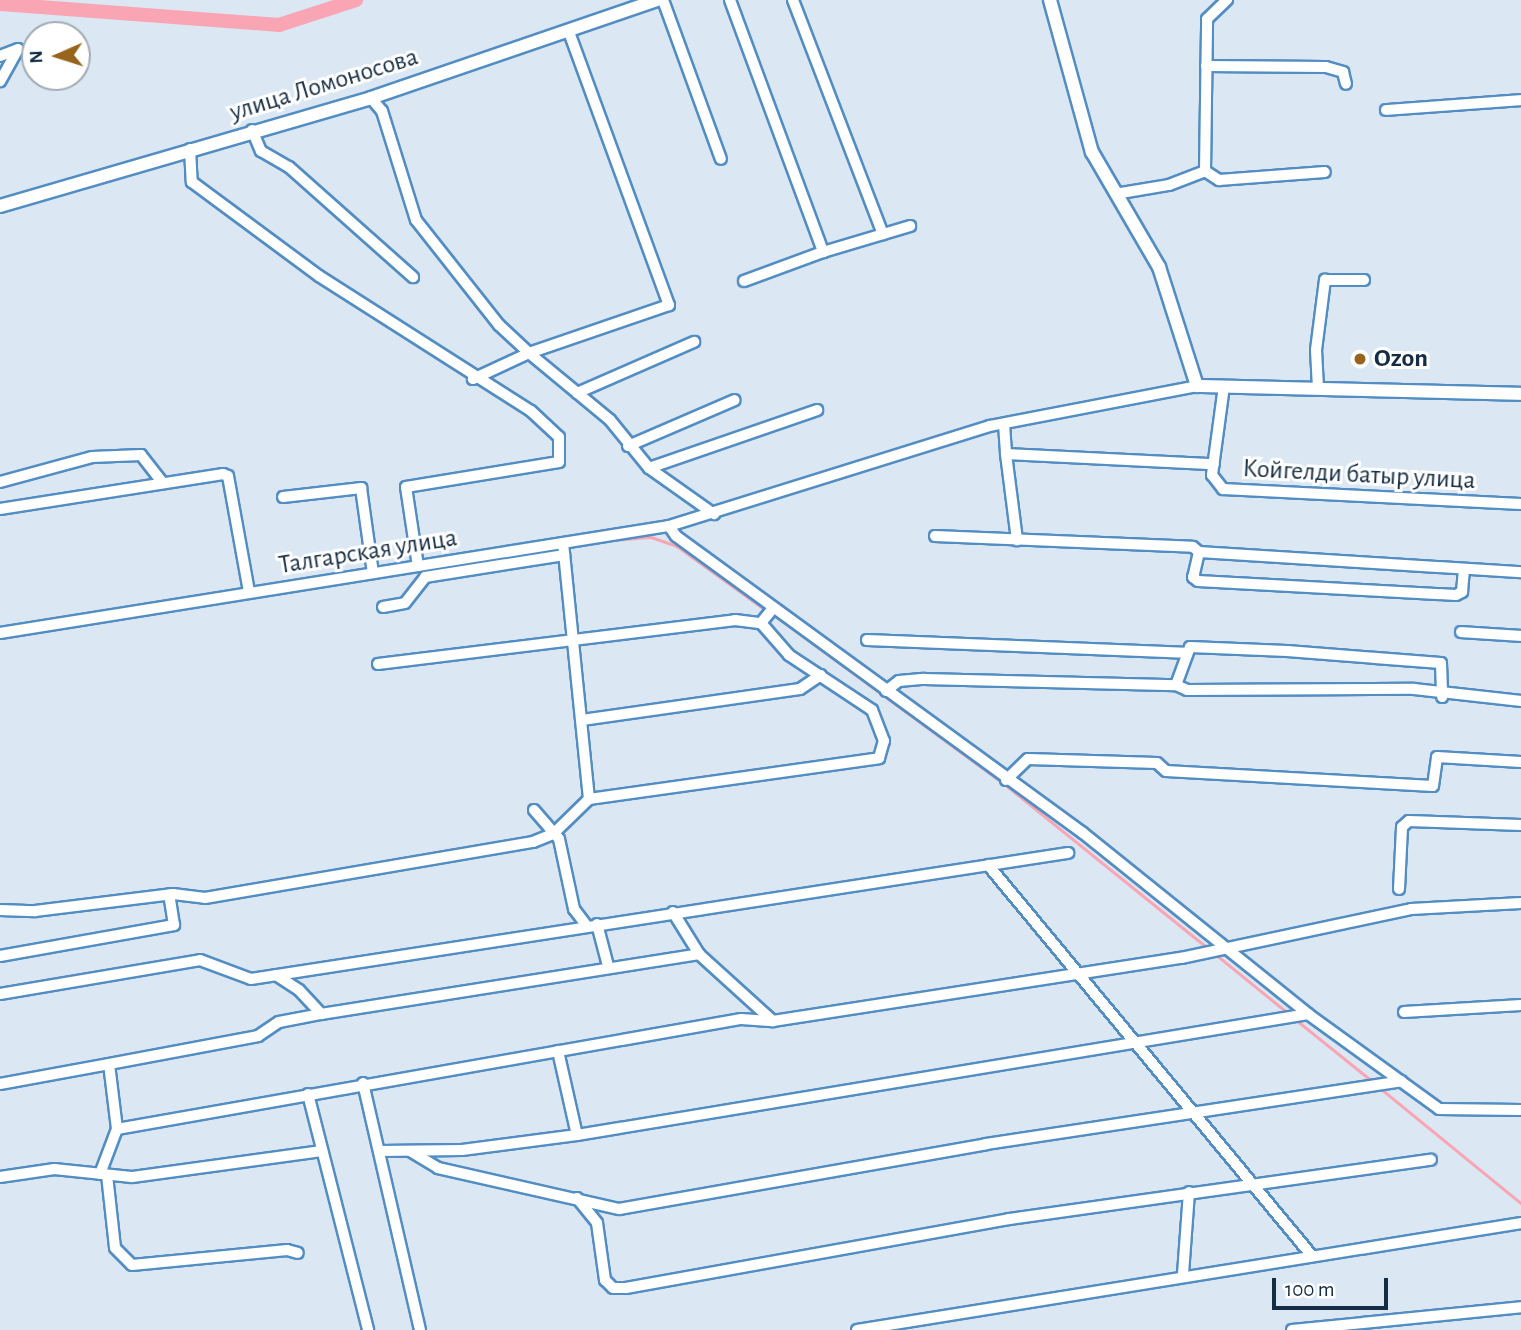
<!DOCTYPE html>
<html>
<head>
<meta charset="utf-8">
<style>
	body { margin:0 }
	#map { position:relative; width:1521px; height:1330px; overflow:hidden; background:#dbe7f3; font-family:"Alegreya Sans",sans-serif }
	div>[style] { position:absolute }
	.stream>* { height:2.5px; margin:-1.25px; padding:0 1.25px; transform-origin:1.25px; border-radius:1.25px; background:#f9a5b3 }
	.river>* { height:14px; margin:-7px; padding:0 7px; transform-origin:7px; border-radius:7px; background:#f9a5b3 }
	.roads { filter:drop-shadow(2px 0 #528dc4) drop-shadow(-2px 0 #528dc4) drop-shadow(0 2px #528dc4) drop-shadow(0 -2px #528dc4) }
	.minor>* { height:10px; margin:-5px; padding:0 5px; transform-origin:5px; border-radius:5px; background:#fff }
	.major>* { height:12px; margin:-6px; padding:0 6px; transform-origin:6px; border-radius:6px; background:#fff }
	.dots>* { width:19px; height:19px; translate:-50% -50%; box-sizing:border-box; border:4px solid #fff; border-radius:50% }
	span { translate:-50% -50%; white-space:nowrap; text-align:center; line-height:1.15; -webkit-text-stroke:6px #fff; paint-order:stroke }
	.street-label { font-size:26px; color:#152d44 }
	.poi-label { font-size:26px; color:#152d44; font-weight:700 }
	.left { translate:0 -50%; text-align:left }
	.north { position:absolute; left:21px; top:21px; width:70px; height:70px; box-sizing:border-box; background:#fff; border:2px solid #a1abb4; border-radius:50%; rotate:267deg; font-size:19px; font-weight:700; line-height:28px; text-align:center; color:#152d44 }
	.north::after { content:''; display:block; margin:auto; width:24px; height:32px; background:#98631b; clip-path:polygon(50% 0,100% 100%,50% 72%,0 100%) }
	.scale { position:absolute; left:1272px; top:1278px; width:116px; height:32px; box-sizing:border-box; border:4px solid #152d44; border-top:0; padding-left:9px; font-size:21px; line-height:24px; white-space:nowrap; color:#152d44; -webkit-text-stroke:5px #fff; paint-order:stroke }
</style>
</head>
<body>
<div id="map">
	<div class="stream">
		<i style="left:614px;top:540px;width:37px;rotate:-5deg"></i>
		<i style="left:651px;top:537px;width:28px;rotate:19deg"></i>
		<i style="left:677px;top:546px;width:111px;rotate:35.8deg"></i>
		<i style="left:773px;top:614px;width:290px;rotate:36.3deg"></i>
		<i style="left:1007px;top:786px;width:260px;rotate:38.9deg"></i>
		<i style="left:0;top:638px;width:364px;rotate:-9.2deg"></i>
		<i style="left:1214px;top:953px;width:95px;rotate:39deg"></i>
		<i style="left:1295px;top:1019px;width:99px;rotate:38.8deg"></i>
		<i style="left:1380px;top:1088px;width:182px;rotate:39.2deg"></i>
	</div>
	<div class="river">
		<i style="left:0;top:4px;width:280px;rotate:4.3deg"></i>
		<i style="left:279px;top:25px;width:81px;rotate:-18deg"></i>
	</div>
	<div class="roads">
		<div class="minor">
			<i style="left:663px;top:0;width:169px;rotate:70deg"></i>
			<i style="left:730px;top:0;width:269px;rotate:69.7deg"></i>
			<i style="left:823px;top:252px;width:91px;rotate:-16.6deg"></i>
			<i style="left:793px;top:0;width:251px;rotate:69deg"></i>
			<i style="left:569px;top:32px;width:291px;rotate:69.9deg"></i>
			<i style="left:669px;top:305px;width:148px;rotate:161.1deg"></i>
			<i style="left:529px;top:353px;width:105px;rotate:39.6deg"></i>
			<i style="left:610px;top:420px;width:62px;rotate:50.9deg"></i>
			<i style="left:649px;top:468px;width:80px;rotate:35.3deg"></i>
			<i style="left:0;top:56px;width:19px;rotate:-21deg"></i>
			<i style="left:18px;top:49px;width:37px;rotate:119deg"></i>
			<i style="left:1206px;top:66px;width:120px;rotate:0.5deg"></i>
			<i style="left:1326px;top:67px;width:18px;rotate:16deg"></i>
			<i style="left:1343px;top:72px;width:12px;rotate:76deg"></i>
			<i style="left:371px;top:98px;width:17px;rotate:50deg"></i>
			<i style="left:382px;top:111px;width:114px;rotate:72.7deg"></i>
			<i style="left:416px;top:220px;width:134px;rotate:51.7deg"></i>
			<i style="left:499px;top:325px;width:41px;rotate:43deg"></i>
			<i style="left:529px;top:353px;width:62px;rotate:155.1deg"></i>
			<i style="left:1386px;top:110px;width:135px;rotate:-4.2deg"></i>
			<i style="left:252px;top:130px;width:23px;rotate:67deg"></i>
			<i style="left:261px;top:151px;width:32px;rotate:30deg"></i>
			<i style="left:289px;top:167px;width:166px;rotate:41.6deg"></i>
			<i style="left:190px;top:149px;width:33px;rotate:87deg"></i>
			<i style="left:192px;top:182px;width:158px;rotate:36.5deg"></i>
			<i style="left:319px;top:276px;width:251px;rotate:32.5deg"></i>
			<i style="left:531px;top:411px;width:38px;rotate:43deg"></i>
			<i style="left:559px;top:437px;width:25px;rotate:90deg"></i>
			<i style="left:559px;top:462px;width:155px;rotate:170.7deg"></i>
			<i style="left:406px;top:487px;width:80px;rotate:81.4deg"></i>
			<i style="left:1205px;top:171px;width:17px;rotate:33deg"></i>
			<i style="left:1219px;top:180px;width:106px;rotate:-4.3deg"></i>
			<i style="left:1121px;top:193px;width:49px;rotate:-9.5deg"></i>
			<i style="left:1169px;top:185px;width:39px;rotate:-21deg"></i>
			<i style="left:1205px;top:171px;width:152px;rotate:-89.2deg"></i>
			<i style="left:1207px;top:19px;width:28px;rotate:-44deg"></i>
			<i style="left:744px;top:281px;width:84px;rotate:-20.2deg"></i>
			<i style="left:1224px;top:386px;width:90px;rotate:97.7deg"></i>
			<i style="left:1212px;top:475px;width:18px;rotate:52deg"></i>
			<i style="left:1223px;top:489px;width:298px;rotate:2.9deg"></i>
			<i style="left:1318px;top:388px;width:38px;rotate:-93deg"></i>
			<i style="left:1316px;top:350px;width:71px;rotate:-82.7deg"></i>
			<i style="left:1325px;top:280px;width:39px"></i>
			<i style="left:577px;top:393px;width:128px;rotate:-23.6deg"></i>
			<i style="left:1004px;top:424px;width:30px;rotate:86deg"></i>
			<i style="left:1006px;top:454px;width:208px;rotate:2.8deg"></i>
			<i style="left:628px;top:446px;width:116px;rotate:-23.3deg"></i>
			<i style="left:1006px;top:454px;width:87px;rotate:82.7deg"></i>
			<i style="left:649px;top:468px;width:178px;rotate:-19deg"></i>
			<i style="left:0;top:482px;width:95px;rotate:-15.2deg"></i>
			<i style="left:92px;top:457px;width:49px;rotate:-2.3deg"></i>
			<i style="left:141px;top:455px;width:36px;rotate:52deg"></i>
			<i style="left:283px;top:497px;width:79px;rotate:-6.6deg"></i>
			<i style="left:361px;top:488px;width:86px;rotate:82deg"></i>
			<i style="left:0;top:509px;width:226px;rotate:-8.9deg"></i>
			<i style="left:223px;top:474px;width:5px;rotate:22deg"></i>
			<i style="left:228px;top:476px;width:117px;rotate:79.7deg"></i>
			<i style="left:669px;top:526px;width:12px;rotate:55deg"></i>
			<i style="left:676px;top:536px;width:504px;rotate:36.12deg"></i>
			<i style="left:1083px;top:833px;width:289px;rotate:38.8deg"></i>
			<i style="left:1308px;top:1014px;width:162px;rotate:35.9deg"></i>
			<i style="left:1439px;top:1109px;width:82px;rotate:0.7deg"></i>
			<i style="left:935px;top:536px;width:258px;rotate:2.4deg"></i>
			<i style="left:1193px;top:547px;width:8px;rotate:40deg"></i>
			<i style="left:1199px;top:552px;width:323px;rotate:3.6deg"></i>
			<i style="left:1199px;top:552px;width:26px;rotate:103deg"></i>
			<i style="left:1193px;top:577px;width:6px;rotate:39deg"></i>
			<i style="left:1198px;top:581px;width:258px;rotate:3.1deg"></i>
			<i style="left:1456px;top:595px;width:7px;rotate:-27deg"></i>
			<i style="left:1462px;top:592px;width:23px;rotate:-85deg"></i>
			<i style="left:383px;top:607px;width:22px;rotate:-10deg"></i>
			<i style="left:405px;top:603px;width:33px;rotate:-52deg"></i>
			<i style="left:425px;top:577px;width:141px;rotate:-9deg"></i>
			<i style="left:1461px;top:632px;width:60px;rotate:3.8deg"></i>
			<i style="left:0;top:633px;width:678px;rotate:-9.09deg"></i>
			<i style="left:669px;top:526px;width:336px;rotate:-17.3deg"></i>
			<i style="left:990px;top:426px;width:211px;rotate:-10.9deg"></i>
			<i style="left:867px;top:640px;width:318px;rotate:2.3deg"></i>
			<i style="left:378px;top:664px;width:360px;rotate:-7deg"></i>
			<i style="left:735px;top:620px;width:26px;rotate:7deg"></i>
			<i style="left:761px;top:623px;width:19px;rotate:-51deg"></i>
			<i style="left:1176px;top:685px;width:40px;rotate:-69.8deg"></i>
			<i style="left:1190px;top:647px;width:97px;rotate:2.4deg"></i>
			<i style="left:1287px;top:651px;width:154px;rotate:4.5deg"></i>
			<i style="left:1441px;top:663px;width:34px;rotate:88deg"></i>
			<i style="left:886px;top:691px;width:16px;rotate:-38deg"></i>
			<i style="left:899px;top:681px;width:25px;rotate:-5deg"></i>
			<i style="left:924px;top:679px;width:252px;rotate:1.4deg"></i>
			<i style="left:1176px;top:685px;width:12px;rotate:24deg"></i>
			<i style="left:1187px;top:690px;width:227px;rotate:-0.3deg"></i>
			<i style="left:1414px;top:689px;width:108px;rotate:6.4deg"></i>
			<i style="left:582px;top:720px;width:220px;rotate:-8.1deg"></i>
			<i style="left:800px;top:689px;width:25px;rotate:-34deg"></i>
			<i style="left:1006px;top:780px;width:30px;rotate:-44deg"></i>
			<i style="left:1028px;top:759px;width:129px;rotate:1.8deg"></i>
			<i style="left:1157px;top:763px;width:12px;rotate:42deg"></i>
			<i style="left:1166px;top:771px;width:267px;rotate:3.2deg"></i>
			<i style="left:1433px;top:786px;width:29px;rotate:-82deg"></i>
			<i style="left:1437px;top:757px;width:84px;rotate:3.4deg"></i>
			<i style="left:589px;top:799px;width:293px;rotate:-8deg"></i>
			<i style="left:879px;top:758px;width:18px;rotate:-74deg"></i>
			<i style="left:884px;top:741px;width:33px;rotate:-111deg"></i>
			<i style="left:872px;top:710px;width:100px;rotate:-146.5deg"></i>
			<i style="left:789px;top:655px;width:43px;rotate:-131.2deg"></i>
			<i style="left:534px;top:810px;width:38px;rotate:49deg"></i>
			<i style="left:559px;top:839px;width:72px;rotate:77.9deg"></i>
			<i style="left:574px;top:909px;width:21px;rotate:53deg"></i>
			<i style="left:988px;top:865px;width:508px;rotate:50.35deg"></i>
			<i style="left:1399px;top:889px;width:62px;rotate:-87.2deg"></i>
			<i style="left:1402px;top:827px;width:9px;rotate:-41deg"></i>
			<i style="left:1409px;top:821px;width:112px;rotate:2deg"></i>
			<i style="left:0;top:910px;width:35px;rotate:2deg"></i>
			<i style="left:35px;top:911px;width:139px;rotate:-7deg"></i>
			<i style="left:173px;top:894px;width:32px;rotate:7deg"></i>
			<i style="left:205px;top:898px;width:333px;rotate:-9.7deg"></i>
			<i style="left:533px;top:842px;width:22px;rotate:-22deg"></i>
			<i style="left:553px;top:834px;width:50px;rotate:-44.2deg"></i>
			<i style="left:589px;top:799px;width:257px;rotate:-95.8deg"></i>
			<i style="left:673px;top:912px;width:49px;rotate:58.2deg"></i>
			<i style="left:597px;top:924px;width:43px;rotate:75.3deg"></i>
			<i style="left:0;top:956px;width:177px;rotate:-10.1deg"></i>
			<i style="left:174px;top:925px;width:31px;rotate:-99deg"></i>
			<i style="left:276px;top:975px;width:27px;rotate:33deg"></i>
			<i style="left:299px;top:990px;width:33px;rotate:47deg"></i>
			<i style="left:321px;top:1014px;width:383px;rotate:-9deg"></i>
			<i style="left:699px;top:954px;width:100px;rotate:42.2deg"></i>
			<i style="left:0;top:994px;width:203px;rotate:-9.6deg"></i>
			<i style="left:200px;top:960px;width:54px;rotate:20.4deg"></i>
			<i style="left:251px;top:979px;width:827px;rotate:-8.77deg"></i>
			<i style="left:1404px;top:1012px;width:117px;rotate:-3.4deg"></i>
			<i style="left:558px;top:1051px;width:86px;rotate:77.3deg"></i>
			<i style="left:363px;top:1083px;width:253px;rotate:77deg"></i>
			<i style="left:0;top:1084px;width:111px;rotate:-10.4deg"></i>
			<i style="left:308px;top:1094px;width:244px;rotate:75.7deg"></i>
			<i style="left:117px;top:1129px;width:65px;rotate:-97deg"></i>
			<i style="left:109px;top:1064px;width:152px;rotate:-10.6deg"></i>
			<i style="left:258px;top:1036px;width:25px;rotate:-34deg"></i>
			<i style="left:279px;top:1022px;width:43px;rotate:-10.8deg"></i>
			<i style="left:380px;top:1151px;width:82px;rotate:-0.7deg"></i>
			<i style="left:462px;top:1150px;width:116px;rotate:-7.4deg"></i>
			<i style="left:577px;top:1135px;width:741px;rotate:-9.4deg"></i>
			<i style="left:410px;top:1151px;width:33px;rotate:31deg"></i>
			<i style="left:438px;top:1168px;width:186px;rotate:12.8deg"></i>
			<i style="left:619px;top:1209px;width:373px;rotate:-10deg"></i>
			<i style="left:986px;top:1144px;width:420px;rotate:-8.6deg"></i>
			<i style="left:100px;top:1174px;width:48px;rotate:-69.3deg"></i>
			<i style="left:117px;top:1129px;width:634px;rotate:-10deg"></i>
			<i style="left:741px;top:1019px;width:32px;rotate:4deg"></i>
			<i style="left:773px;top:1021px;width:413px;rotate:-8.8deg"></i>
			<i style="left:1181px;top:958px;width:235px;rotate:-12deg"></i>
			<i style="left:1411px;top:909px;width:110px;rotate:-3.1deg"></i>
			<i style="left:107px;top:1175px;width:73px;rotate:83.7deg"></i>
			<i style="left:115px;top:1248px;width:24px;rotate:45deg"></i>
			<i style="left:132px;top:1265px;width:156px;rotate:-5.5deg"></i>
			<i style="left:287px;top:1250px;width:11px;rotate:15deg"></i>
			<i style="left:0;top:1177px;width:55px;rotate:-8.4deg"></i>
			<i style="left:54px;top:1169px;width:78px;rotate:5.9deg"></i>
			<i style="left:132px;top:1177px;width:192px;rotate:-7.8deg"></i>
			<i style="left:577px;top:1198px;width:32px;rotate:51deg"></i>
			<i style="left:597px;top:1223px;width:58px;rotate:82deg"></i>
			<i style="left:605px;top:1280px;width:11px;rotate:45deg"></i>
			<i style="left:613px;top:1288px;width:13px"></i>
			<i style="left:626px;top:1288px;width:389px;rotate:-10.2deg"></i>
			<i style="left:1009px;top:1219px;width:426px;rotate:-8deg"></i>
			<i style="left:1183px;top:1274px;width:82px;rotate:-85.8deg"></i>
			<i style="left:857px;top:1330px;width:673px;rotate:-9.15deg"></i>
			<i style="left:1292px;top:1330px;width:230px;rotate:-5.7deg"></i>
		</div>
		<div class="major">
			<i style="left:1050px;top:0;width:158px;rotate:74.6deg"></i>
			<i style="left:1092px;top:152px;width:133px;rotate:59.8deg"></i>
			<i style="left:1159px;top:267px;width:125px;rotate:72.3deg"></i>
			<i style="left:1197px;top:386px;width:324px;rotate:1.4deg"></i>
			<i style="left:0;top:206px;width:386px;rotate:-16.2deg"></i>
			<i style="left:371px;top:98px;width:303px;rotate:-18.9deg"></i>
		</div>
	</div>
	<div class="dots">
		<i style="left:1360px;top:359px;background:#98631b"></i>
	</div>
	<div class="street-label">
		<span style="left:324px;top:85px;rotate:-17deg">улица Ломоносова</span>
		<span style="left:1359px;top:475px;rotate:3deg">Койгелди батыр улица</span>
		<span style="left:368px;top:552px;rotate:-9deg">Талгарская улица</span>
	</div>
	<div class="poi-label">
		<span class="left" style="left:1374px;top:359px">Ozon</span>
	</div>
	<div class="north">N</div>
	<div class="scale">100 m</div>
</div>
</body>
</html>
